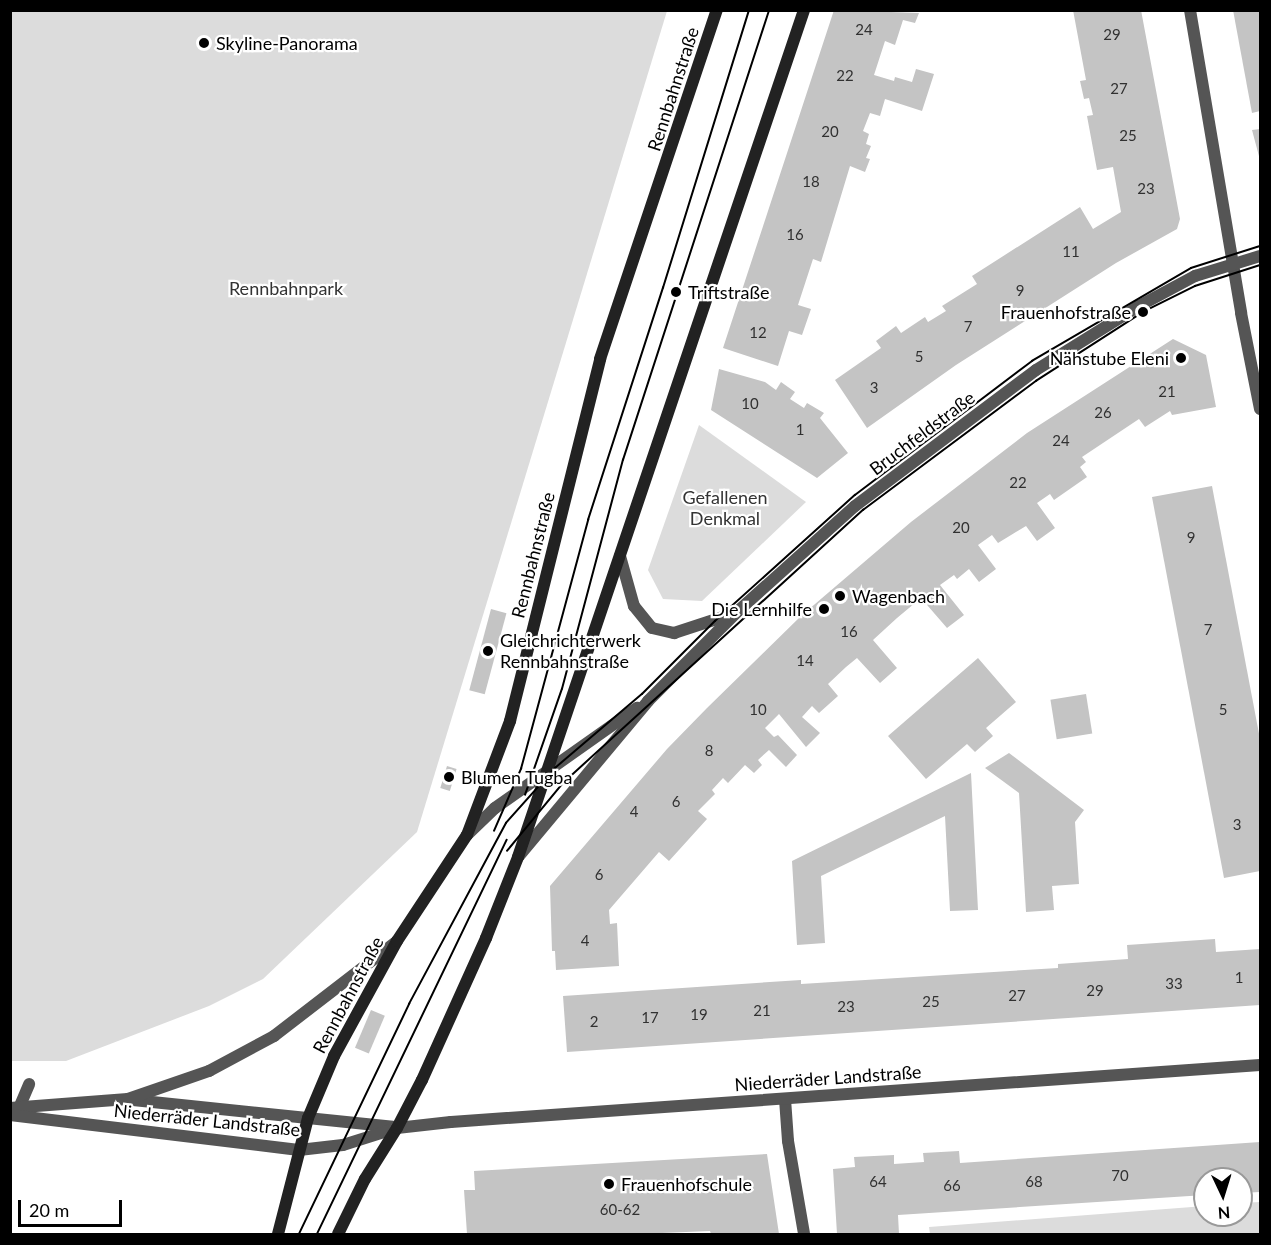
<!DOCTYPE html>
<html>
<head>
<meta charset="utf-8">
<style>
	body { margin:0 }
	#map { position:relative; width:1271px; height:1245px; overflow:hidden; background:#fff; font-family:Lato,sans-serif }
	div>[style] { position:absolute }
	.green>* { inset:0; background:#dcdcdc }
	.building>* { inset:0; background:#c4c4c4; transform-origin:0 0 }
	.service>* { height:12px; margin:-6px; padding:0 6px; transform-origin:6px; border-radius:6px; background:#555 }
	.minor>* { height:12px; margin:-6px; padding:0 6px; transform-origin:6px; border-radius:6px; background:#555 }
	.tertiary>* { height:12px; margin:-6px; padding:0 6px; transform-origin:6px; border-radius:6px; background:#555 }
	.secondary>* { height:12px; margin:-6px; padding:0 6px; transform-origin:6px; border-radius:6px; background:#222 }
	.tram>* { height:1.5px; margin:-0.75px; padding:0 0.75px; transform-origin:0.75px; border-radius:0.75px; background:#000 }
	.dots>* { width:16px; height:16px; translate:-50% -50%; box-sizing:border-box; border:3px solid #fff; border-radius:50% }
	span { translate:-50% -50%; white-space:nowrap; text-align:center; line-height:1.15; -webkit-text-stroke:4.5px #fff; paint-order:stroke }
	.number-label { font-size:15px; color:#313131 }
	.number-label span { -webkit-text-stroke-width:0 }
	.poi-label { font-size:18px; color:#000 }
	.left { translate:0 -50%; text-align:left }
	.right { translate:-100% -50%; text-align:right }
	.street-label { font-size:18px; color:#000 }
	.park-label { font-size:18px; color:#333 }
	.frame { position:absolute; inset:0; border:12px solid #000; pointer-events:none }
	.north { position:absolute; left:1193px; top:1167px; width:60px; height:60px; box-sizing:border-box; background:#fff; border:2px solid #999; border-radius:50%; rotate:176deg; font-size:16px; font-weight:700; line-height:24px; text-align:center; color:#000 }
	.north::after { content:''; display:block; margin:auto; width:21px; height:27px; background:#000; clip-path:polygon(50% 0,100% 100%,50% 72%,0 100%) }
	.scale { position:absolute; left:18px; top:1200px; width:104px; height:27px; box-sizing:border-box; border:3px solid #000; border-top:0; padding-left:8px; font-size:18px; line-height:21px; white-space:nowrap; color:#000; -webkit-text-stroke:4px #fff; paint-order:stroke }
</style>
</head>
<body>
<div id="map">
	<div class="green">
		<i style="clip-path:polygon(11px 10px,667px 11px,417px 832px,263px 979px,209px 1006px,66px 1061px,11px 1061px)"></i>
		<i style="clip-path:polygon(699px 425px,806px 502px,702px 601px,663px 599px,648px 570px)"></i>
		<i style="clip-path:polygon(1260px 1202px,1260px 1234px,930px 1234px,929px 1227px,1205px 1206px,1205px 1215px,1241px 1215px,1241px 1203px)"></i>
	</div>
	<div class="building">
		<i style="clip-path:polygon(834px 10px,919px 13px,915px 23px,903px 20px,895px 45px,885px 41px,874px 75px,894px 81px,895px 77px,912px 82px,916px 69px,934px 74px,922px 111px,885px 99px,880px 116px,870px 113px,863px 131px,869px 134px,866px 144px,871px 146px,866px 158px,870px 159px,865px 172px,850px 166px,821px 262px,813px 259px,798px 305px,811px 309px,802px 335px,789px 331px,778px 366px,723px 348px)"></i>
		<i style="clip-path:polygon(1073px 10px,1141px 10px,1180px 219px,1177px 229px,1116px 263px,956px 365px,867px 428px,835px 380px,881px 348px,876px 341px,896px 326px,901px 333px,925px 317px,928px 322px,946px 311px,942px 306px,977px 284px,972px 276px,1080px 207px,1093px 229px,1121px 212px,1113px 167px,1097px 170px,1087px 116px,1093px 115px,1089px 98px,1084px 99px,1080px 81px,1086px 80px)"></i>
		<i style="clip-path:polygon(1233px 10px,1260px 10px,1260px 111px,1252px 113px)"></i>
		<i style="clip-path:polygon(1260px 129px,1260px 160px,1252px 130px)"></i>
		<i style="clip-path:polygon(1173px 339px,1206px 355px,1216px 407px,1172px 415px,1170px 411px,1145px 427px,1139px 419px,1082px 457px,1086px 462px,1080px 467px,1087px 477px,1054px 500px,1050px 494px,1037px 503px,1055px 528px,1037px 541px,1026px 526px,998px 543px,992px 535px,978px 545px,996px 569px,979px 582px,969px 569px,957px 579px,954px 575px,940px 585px,964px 615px,947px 628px,921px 598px,897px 618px,873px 640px,897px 668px,880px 683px,857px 658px,846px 667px,828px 684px,838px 696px,819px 713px,812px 706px,802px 717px,820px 733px,806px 747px,779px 714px,765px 728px,774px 737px,778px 735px,797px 755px,786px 767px,769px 750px,758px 760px,762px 765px,754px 773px,745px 765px,728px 783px,723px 778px,712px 790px,715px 794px,698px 811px,707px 819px,669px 861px,659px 852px,609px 910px,610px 924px,617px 923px,619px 966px,556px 970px,555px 951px,552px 951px,550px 886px,667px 749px,707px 708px,801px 616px,911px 522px,1027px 433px)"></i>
		<i style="clip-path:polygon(719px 369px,765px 382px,776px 390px,781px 382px,795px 392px,790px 399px,804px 408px,807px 403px,824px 413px,820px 418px,848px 453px,817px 478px,711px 410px)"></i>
		<i style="clip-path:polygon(1212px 486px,1260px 739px,1260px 871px,1224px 878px,1152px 497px)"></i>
		<i style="left:491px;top:609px;width:16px;height:84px;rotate:15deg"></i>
		<i style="clip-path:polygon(978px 658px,1016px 702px,986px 728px,993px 736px,975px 752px,967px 744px,926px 779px,888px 736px)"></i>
		<i style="left:1086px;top:694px;width:40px;height:36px;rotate:81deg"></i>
		<i style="clip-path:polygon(1009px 753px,1084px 810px,1075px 822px,1079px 884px,1052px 886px,1054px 910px,1026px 912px,1019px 793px,985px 768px)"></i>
		<i style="left:447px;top:766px;width:10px;height:23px;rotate:17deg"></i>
		<i style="clip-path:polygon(971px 773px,978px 910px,950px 911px,945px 816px,821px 876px,825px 943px,797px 945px,792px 861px)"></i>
		<i style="clip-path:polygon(1215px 939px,1216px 952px,1260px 949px,1260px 1005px,567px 1052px,563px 996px,801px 980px,801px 984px,1058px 968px,1058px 964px,1128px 959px,1127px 945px)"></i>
		<i style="left:371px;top:1010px;width:15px;height:41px;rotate:23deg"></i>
		<i style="clip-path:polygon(1260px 1142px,1260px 1192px,1241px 1193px,1241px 1179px,1205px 1179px,1205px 1195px,898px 1215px,899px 1234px,837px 1234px,833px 1169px,855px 1167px,854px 1157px,894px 1155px,894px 1164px,924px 1162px,923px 1153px,959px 1151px,960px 1163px)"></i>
		<i style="clip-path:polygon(767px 1154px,779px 1234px,711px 1234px,710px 1231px,638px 1234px,467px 1234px,464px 1190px,475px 1190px,474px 1171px)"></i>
	</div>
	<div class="service">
		<i style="left:19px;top:1108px;width:26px;rotate:-67deg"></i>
	</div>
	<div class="minor">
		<i style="left:1190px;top:10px;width:307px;rotate:80.4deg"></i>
		<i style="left:1241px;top:313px;width:98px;rotate:78.8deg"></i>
		<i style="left:785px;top:1099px;width:42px;rotate:85.9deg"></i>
		<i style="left:788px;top:1141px;width:94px;rotate:80.2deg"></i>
		<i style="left:397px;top:1128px;width:54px;rotate:-6.3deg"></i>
		<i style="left:451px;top:1122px;width:811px;rotate:-4.03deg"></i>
	</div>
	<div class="tertiary">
		<i style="left:620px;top:556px;width:52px;rotate:74.4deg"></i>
		<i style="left:634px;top:606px;width:28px;rotate:51deg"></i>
		<i style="left:652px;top:628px;width:23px;rotate:13deg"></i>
		<i style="left:674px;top:633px;width:61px;rotate:-18.1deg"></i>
		<i style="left:467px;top:835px;width:39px;rotate:-44deg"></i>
		<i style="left:495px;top:808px;width:174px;rotate:-35.2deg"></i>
		<i style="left:519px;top:856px;width:202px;rotate:-50.2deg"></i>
		<i style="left:648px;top:701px;width:127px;rotate:-45deg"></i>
		<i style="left:738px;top:611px;width:157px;rotate:-41.9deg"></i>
		<i style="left:855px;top:506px;width:226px;rotate:-36.9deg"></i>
		<i style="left:1036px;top:370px;width:121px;rotate:-31.9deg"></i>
		<i style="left:1139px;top:306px;width:64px;rotate:-28.2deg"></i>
		<i style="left:1195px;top:276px;width:68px;rotate:-17.1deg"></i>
		<i style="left:133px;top:1100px;width:261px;rotate:5.9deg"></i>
		<i style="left:10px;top:1108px;width:118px;rotate:-4.4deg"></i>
		<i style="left:128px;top:1099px;width:86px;rotate:-19.1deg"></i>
		<i style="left:209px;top:1071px;width:74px;rotate:-28.3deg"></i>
		<i style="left:274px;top:1036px;width:154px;rotate:-37.6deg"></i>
		<i style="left:10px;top:1115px;width:291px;rotate:6.9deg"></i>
		<i style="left:299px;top:1150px;width:44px;rotate:-6.5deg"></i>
		<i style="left:343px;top:1145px;width:57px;rotate:-17.5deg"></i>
	</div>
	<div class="secondary">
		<i style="left:278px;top:1234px;width:120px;rotate:-75.5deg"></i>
		<i style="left:308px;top:1118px;width:67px;rotate:-67.2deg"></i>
		<i style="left:334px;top:1056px;width:131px;rotate:-61.3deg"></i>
		<i style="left:397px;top:941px;width:127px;rotate:-56.6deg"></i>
		<i style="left:467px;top:835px;width:122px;rotate:-69.3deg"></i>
		<i style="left:510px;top:721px;width:373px;rotate:-76deg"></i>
		<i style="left:600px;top:359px;width:368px;rotate:-71.5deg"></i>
		<i style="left:338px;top:1234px;width:61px;rotate:-63.9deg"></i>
		<i style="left:365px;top:1179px;width:60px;rotate:-57.9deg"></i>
		<i style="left:397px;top:1128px;width:54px;rotate:-62.5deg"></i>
		<i style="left:422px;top:1080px;width:156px;rotate:-65.7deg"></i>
		<i style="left:486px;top:938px;width:87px;rotate:-68.4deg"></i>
		<i style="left:518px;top:857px;width:894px;rotate:-71.34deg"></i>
	</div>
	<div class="tram">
		<i style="left:525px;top:795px;width:112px;rotate:-70.8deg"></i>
		<i style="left:562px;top:689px;width:237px;rotate:-75.1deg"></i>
		<i style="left:623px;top:460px;width:473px;rotate:-72deg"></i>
		<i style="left:494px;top:831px;width:68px;rotate:-66.5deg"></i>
		<i style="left:521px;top:769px;width:258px;rotate:-74.9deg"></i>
		<i style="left:588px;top:520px;width:244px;rotate:-72.1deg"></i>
		<i style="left:663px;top:288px;width:291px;rotate:-72.8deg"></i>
		<i style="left:507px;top:851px;width:88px;rotate:-50.5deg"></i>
		<i style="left:563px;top:783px;width:406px;rotate:-42.3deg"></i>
		<i style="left:863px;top:510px;width:216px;rotate:-36.7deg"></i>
		<i style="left:1036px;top:381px;width:127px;rotate:-32.8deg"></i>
		<i style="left:1143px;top:312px;width:58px;rotate:-26.6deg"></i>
		<i style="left:1195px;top:286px;width:68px;rotate:-17.9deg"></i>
		<i style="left:299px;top:1234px;width:255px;rotate:-64.4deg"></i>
		<i style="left:409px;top:1004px;width:205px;rotate:-61.8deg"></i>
		<i style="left:506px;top:823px;width:74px;rotate:-48.3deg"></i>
		<i style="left:555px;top:768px;width:114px;rotate:-40.4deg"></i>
		<i style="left:642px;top:694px;width:103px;rotate:-45deg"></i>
		<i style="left:715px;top:621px;width:188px;rotate:-42deg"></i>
		<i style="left:855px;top:495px;width:222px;rotate:-37.1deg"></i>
		<i style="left:1032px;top:361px;width:184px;rotate:-30.3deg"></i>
		<i style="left:1191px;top:268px;width:72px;rotate:-17.7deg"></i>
		<i style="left:317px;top:1234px;width:437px;rotate:-64.3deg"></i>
	</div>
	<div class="dots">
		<i style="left:204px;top:43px;background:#000"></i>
		<i style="left:676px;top:292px;background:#000"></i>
		<i style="left:1143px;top:312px;background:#000"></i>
		<i style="left:1181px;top:358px;background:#000"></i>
		<i style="left:840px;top:596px;background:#000"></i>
		<i style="left:824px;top:609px;background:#000"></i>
		<i style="left:488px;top:651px;background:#000"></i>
		<i style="left:449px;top:777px;background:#000"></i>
		<i style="left:609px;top:1184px;background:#000"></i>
	</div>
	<div class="number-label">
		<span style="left:864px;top:30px">24</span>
		<span style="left:1112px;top:35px">29</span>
		<span style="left:845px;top:76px">22</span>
		<span style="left:1119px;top:89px">27</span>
		<span style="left:830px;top:132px">20</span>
		<span style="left:1128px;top:136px">25</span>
		<span style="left:811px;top:182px">18</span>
		<span style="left:1146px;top:189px">23</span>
		<span style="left:795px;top:235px">16</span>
		<span style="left:1071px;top:252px">11</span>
		<span style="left:1020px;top:291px">9</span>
		<span style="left:968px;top:327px">7</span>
		<span style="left:758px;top:333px">12</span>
		<span style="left:919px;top:357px">5</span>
		<span style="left:874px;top:388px">3</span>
		<span style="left:1167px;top:392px">21</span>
		<span style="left:750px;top:404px">10</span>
		<span style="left:1103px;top:413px">26</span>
		<span style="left:800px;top:430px">1</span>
		<span style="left:1061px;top:441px">24</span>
		<span style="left:1018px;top:483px">22</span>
		<span style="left:961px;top:528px">20</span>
		<span style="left:1191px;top:538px">9</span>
		<span style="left:1208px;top:630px">7</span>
		<span style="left:849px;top:632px">16</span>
		<span style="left:805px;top:661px">14</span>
		<span style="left:758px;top:710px">10</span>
		<span style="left:1223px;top:710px">5</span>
		<span style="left:709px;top:751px">8</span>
		<span style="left:676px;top:802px">6</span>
		<span style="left:634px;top:812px">4</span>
		<span style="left:1237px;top:825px">3</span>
		<span style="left:599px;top:875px">6</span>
		<span style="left:585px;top:941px">4</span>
		<span style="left:1239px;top:978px">1</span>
		<span style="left:1174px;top:984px">33</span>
		<span style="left:1095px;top:991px">29</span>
		<span style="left:1017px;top:996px">27</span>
		<span style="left:931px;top:1002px">25</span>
		<span style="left:846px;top:1007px">23</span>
		<span style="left:762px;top:1011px">21</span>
		<span style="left:699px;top:1015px">19</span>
		<span style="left:650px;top:1018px">17</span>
		<span style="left:594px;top:1022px">2</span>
		<span style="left:1120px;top:1176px">70</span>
		<span style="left:878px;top:1182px">64</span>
		<span style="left:1034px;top:1182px">68</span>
		<span style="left:952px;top:1186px">66</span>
		<span style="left:620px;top:1210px">60-62</span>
	</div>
	<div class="poi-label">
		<span class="left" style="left:216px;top:43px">Skyline-Panorama</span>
		<span class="left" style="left:688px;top:292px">Triftstraße</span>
		<span class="right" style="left:1131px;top:312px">Frauenhofstraße</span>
		<span class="right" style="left:1169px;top:358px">Nähstube Eleni</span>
		<span class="left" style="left:852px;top:596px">Wagenbach</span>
		<span class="right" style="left:812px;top:609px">Die Lernhilfe</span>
		<span class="left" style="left:500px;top:651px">Gleichrichterwerk<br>Rennbahnstraße</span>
		<span class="left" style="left:461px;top:777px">Blumen Tugba</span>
		<span class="left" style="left:621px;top:1184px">Frauenhofschule</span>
	</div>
	<div class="street-label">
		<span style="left:673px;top:89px;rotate:-72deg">Rennbahnstraße</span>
		<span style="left:922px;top:433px;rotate:-37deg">Bruchfeldstraße</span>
		<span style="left:533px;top:555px;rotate:-76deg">Rennbahnstraße</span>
		<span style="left:348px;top:995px;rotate:-62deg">Rennbahnstraße</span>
		<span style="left:828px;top:1078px;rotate:-4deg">Niederräder Landstraße</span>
		<span style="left:207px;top:1120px;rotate:6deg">Niederräder Landstraße</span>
	</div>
	<div class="park-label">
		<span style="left:286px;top:288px">Rennbahnpark</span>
		<span style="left:725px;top:508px">Gefallenen<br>Denkmal</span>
	</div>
	<div class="frame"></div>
	<div class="north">N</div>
	<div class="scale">20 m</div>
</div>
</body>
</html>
